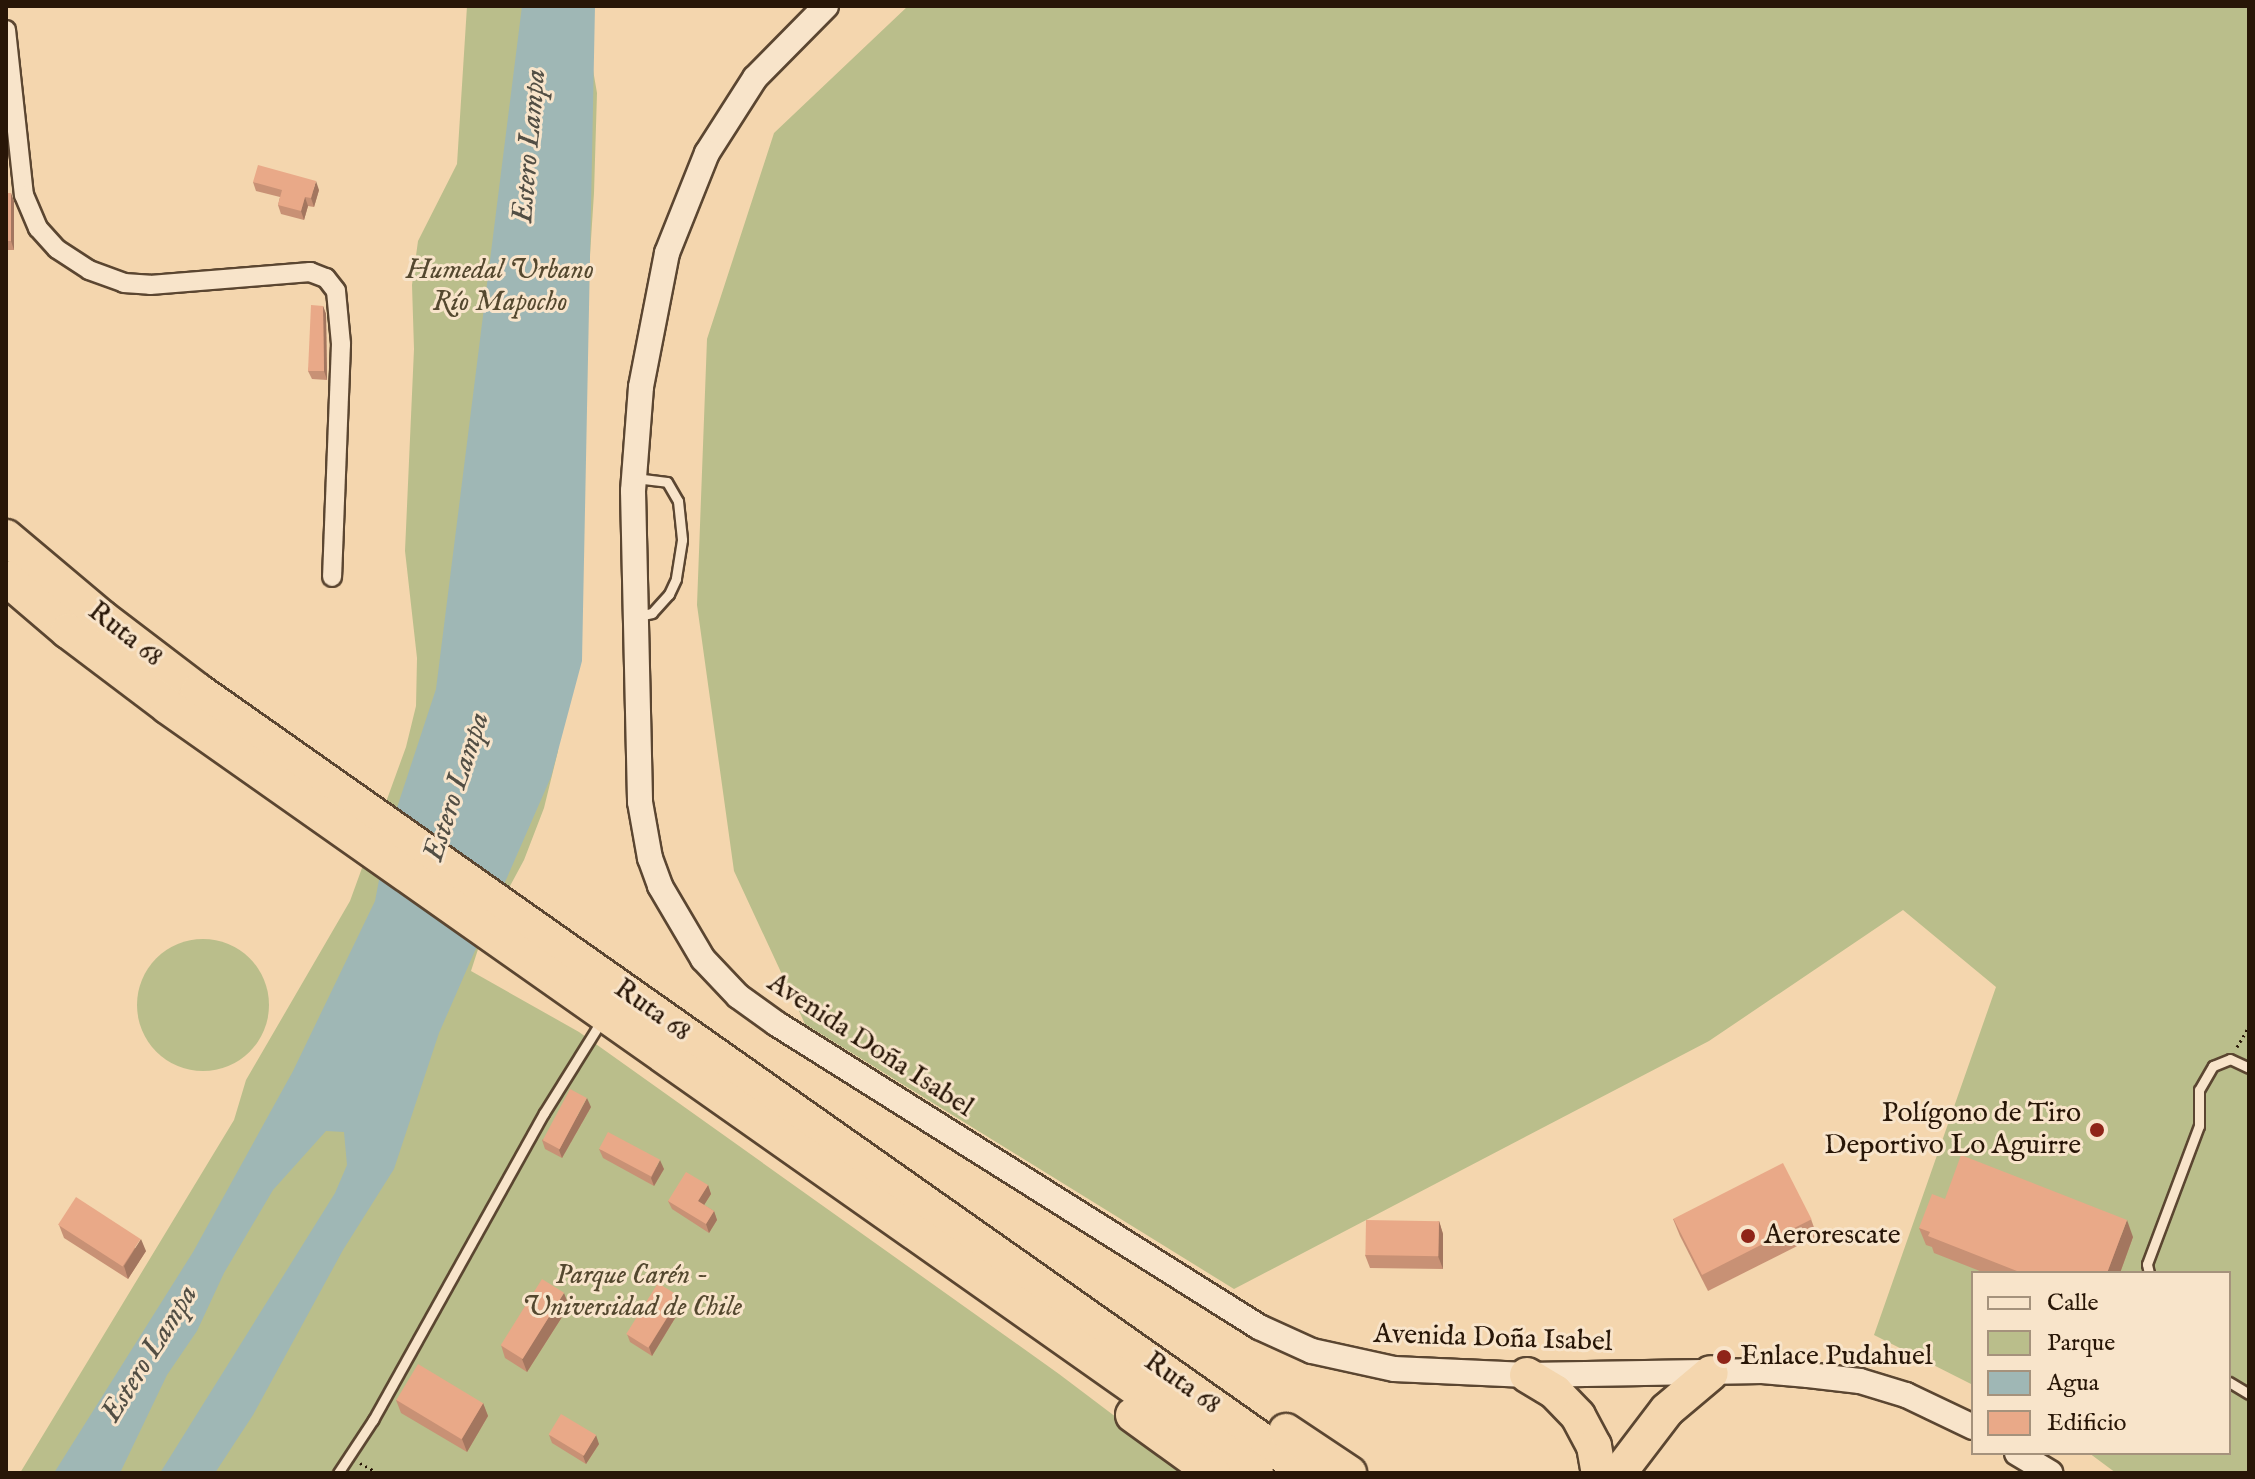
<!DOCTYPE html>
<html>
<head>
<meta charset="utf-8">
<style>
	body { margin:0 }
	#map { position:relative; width:2255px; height:1479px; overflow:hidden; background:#f4d6ae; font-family:"IM FELL English",serif }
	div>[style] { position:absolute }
	.green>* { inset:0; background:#babe8b }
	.round { border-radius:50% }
	.water>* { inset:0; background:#9fb7b5 }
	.path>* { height:3px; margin-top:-1.5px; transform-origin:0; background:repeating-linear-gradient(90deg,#281607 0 2px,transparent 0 6px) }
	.roads { filter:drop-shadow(2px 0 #5b4631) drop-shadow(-2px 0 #5b4631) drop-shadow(0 2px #5b4631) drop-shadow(0 -2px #5b4631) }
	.service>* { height:9px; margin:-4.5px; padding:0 4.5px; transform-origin:4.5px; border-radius:4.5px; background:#f8e4ca }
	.minor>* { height:18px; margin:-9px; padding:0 9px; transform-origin:9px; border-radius:9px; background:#f8e4ca }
	.tertiary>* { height:24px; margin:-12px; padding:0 12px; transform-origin:12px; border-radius:12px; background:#f8e4ca }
	.motorway>* { height:34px; margin:-17px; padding:0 17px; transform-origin:17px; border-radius:17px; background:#f4d6ae }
	.wall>* { inset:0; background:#c89175 }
	.shaded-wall>* { inset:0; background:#a3765f }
	.building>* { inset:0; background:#e9a988; transform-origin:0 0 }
	.dots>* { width:22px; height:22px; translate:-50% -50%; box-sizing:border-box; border:4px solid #f8e4ca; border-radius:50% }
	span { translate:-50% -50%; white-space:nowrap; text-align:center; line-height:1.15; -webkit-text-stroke:6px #f8e4ca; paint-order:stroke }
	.park-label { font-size:28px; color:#54482f; font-style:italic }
	.street-label { font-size:28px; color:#281607 }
	.poi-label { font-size:28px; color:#281607 }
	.right { translate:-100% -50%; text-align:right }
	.left { translate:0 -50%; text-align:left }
	.water-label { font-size:30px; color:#524e44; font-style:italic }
	.frame { position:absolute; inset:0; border:8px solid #281607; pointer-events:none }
	.legend { position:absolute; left:1971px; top:1271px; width:260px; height:184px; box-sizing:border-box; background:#f8e4ca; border:2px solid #a5927c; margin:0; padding:10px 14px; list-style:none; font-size:24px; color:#281607 }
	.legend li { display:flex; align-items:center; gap:16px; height:40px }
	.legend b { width:40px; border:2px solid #a5927c }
</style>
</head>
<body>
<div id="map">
	<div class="green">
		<i style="clip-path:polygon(467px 6px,592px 6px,587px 35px,597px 93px,594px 193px,558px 751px,544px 808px,524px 860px,481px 940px,471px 971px,579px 1032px,1059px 1374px,1190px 1473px,20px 1473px,234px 1120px,246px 1080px,350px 901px,406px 747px,416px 706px,417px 658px,405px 551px,414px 349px,412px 285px,418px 241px,457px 164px)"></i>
		<i style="clip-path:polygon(908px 6px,2249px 6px,2249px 1473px,2116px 1473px,2089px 1453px,2229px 1453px,2229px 1273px,1973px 1273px,1973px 1385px,1874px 1335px,1996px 987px,1903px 910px,1709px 1041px,1234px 1289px,805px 1024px,734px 871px,697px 605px,707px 339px,774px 133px)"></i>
		<i class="round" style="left:137px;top:939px;width:132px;height:132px"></i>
	</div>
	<div class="water">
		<i style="clip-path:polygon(522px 6px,595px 6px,582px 661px,551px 777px,439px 1033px,394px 1169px,343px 1250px,253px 1415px,215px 1473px,160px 1473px,335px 1193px,347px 1165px,344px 1132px,326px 1131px,273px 1190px,224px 1273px,197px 1331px,167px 1375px,120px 1473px,54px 1473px,193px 1252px,293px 1071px,375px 901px,387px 838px,436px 689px)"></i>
	</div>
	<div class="path">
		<i style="left:2237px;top:1047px;width:24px;rotate:-60deg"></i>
		<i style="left:360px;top:1463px;width:21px;rotate:29deg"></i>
	</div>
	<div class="roads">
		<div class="service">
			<i style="left:635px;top:478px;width:32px;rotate:7deg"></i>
			<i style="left:667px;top:482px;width:22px;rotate:60deg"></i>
			<i style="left:678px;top:501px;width:39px;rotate:84deg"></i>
			<i style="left:682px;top:540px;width:39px;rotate:99deg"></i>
			<i style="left:676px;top:579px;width:17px;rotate:115deg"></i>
			<i style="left:669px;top:594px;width:25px;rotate:132deg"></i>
			<i style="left:652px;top:613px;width:13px;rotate:167deg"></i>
			<i style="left:2149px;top:1273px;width:9px;rotate:-103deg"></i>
			<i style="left:2147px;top:1264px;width:147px;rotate:-69.4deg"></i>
			<i style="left:2199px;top:1126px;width:36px;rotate:-90deg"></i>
			<i style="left:2199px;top:1090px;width:28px;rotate:-60deg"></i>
			<i style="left:2213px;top:1066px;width:18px;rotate:-22deg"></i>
			<i style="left:2230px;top:1059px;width:21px;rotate:25deg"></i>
			<i style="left:2229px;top:1382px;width:23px;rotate:31deg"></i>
			<i style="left:338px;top:1473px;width:64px;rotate:-56.6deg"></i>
			<i style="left:373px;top:1420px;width:351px;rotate:-60.9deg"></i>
			<i style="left:544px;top:1113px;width:110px;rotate:-58.1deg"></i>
		</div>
		<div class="minor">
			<i style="left:6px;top:30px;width:166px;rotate:83.8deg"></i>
			<i style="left:24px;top:195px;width:36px;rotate:67deg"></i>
			<i style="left:38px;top:228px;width:28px;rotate:48deg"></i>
			<i style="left:57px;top:249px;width:38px;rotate:33deg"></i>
			<i style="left:89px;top:270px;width:37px;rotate:20deg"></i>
			<i style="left:124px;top:283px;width:26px;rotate:4deg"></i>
			<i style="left:150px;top:285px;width:161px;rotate:-4.6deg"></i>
			<i style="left:310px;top:272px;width:17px;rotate:21deg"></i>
			<i style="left:326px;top:278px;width:16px;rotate:52deg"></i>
			<i style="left:336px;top:291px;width:53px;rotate:84.6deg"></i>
			<i style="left:341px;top:344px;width:233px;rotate:92.2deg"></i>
		</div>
		<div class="tertiary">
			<i style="left:826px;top:6px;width:101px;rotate:134.6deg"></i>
			<i style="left:755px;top:78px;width:89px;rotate:122.6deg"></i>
			<i style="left:707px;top:153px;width:108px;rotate:111.8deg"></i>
			<i style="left:667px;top:253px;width:136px;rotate:101deg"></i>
			<i style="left:641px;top:387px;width:104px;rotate:94.4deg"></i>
			<i style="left:633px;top:491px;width:311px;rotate:88.7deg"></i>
			<i style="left:640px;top:802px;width:57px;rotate:79.9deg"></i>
			<i style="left:650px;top:858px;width:30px;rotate:70deg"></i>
			<i style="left:660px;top:886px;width:85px;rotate:59.5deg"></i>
			<i style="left:703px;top:959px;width:51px;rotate:46.6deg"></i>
			<i style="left:738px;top:996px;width:48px;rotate:35.7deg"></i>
			<i style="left:777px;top:1024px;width:569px;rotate:32.15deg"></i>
			<i style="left:1259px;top:1327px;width:58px;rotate:24.4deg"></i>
			<i style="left:1312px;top:1351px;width:84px;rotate:12.4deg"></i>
			<i style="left:1394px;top:1369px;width:133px;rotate:2.6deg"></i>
			<i style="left:1527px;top:1375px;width:235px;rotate:-1deg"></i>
			<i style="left:1762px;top:1371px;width:46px;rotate:5deg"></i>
			<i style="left:1808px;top:1375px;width:52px;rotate:6.6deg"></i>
			<i style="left:1860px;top:1381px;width:48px;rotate:16.9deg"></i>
			<i style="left:1906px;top:1395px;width:74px;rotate:25.5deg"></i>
			<i style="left:2017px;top:1453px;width:39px;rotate:31deg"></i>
		</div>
		<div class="motorway">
			<i style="left:6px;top:537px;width:124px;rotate:40.1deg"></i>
			<i style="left:101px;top:617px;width:122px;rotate:37.3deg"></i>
			<i style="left:198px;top:691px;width:1358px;rotate:35.16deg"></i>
			<i style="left:6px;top:578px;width:82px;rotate:40.5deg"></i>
			<i style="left:68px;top:631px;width:124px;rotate:37.1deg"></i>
			<i style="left:167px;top:706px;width:1332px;rotate:35.16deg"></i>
			<i style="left:1527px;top:1375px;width:33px;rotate:31deg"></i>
			<i style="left:1555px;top:1392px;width:33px;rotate:46deg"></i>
			<i style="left:1578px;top:1416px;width:34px;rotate:62deg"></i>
			<i style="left:1594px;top:1446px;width:27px;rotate:80deg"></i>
			<i style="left:1133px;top:1415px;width:99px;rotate:35.9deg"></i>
			<i style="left:1286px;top:1431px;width:76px;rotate:33.7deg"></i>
			<i style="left:1619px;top:1473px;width:79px;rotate:-52.7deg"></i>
			<i style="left:1667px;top:1410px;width:57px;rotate:-40.1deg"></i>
		</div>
	</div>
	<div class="wall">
		<i style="clip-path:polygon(253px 182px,319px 190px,314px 207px,308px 206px,304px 220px,281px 214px,278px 205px,280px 197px,256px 191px)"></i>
		<i style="clip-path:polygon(6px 193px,14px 201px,14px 250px,6px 250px)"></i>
		<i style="clip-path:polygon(323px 306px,326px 314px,327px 380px,312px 379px,308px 371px)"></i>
		<i style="clip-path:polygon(591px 1107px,562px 1158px,545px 1149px,542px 1140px)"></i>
		<i style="clip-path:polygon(599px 1149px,664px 1169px,654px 1186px,603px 1158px)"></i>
		<i style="clip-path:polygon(708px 1185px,711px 1194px,704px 1205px,714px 1211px,717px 1220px,709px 1233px,672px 1209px,668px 1201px)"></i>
		<i style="clip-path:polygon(1673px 1219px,1811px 1219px,1817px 1236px,1708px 1291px,1680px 1236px)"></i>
		<i style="clip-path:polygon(1439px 1221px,1443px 1234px,1443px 1269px,1370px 1268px,1365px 1255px)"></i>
		<i style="clip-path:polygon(59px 1225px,146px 1251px,128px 1279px,64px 1238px)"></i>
		<i style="clip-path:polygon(1919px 1228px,2133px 1237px,2120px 1273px,1985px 1273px,1934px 1253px,1932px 1247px,1926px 1245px)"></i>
		<i style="clip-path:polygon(680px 1297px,683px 1305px,652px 1356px,630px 1342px,627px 1334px)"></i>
		<i style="clip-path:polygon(569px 1306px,527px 1372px,505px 1358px,501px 1345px)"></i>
		<i style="clip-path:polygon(396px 1400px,483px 1403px,488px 1416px,467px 1452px,401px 1413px)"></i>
		<i style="clip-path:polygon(549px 1435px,599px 1444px,586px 1464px,552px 1443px)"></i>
	</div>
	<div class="shaded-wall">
		<i style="clip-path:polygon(316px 181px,319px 190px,314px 207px,311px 198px)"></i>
		<i style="clip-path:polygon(11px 193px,14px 201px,14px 250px,11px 241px)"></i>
		<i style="clip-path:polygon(305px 197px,308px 206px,304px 220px,301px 211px)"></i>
		<i style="clip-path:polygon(323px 306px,326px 314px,327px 380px,324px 371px)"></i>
		<i style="clip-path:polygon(587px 1098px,591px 1107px,562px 1158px,559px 1150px)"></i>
		<i style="clip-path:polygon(660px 1160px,664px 1169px,654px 1186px,651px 1178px)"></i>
		<i style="clip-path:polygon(708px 1185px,711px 1194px,701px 1210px,698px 1201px)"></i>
		<i style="clip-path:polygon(714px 1211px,717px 1220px,709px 1233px,706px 1224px)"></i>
		<i style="clip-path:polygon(2127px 1220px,2133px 1237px,2120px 1273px,2107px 1273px)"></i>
		<i style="clip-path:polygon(1439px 1221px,1443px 1234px,1443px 1269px,1438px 1256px)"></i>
		<i style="clip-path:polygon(141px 1239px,146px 1251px,128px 1279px,124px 1266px)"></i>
		<i style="clip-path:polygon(564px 1293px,569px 1306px,527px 1372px,522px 1359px)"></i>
		<i style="clip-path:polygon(680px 1297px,683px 1305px,652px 1356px,649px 1347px)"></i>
		<i style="clip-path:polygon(483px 1403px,488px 1416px,467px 1452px,462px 1439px)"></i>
		<i style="clip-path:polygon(596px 1435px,599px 1444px,586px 1464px,583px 1456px)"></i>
	</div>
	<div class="building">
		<i style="clip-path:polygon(258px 165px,316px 181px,311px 198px,305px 197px,301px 211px,278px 205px,282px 190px,253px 182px)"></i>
		<i style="left:6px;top:193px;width:5px;height:48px"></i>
		<i style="clip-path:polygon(311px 305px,323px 306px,324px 371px,308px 371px)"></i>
		<i style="left:570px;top:1089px;width:19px;height:58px;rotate:28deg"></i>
		<i style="left:608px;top:1132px;width:59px;height:19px;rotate:28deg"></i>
		<i style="clip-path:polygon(1961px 1155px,2127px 1220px,2107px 1273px,2022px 1273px,1928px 1236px,1930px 1232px,1919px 1228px,1932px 1194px,1945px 1199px)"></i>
		<i style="left:1783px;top:1163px;width:63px;height:123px;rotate:63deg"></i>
		<i style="clip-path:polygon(686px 1172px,708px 1185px,698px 1201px,714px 1211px,706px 1224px,668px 1201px)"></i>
		<i style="left:76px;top:1197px;width:77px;height:33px;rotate:33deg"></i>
		<i style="left:1366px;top:1220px;width:73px;height:35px;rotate:1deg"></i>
		<i style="left:542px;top:1279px;width:26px;height:78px;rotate:32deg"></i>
		<i style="left:658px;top:1283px;width:26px;height:60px;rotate:32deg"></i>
		<i style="left:418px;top:1364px;width:76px;height:42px;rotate:31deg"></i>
		<i style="left:561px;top:1414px;width:41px;height:24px;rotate:31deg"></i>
	</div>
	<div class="dots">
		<i style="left:2097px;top:1130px;background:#8f2418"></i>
		<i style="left:1748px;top:1236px;background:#8f2418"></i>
		<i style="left:1724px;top:1357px;background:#8f2418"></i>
	</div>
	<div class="park-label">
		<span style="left:500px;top:287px">Humedal Urbano<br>Río Mapocho</span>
		<span style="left:632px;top:1292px">Parque Carén -<br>Universidad de Chile</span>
	</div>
	<div class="street-label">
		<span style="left:125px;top:635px;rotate:38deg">Ruta 68</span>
		<span style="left:652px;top:1011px;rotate:35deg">Ruta 68</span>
		<span style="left:870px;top:1046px;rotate:33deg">Avenida Doña Isabel</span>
		<span style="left:1493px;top:1339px;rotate:2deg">Avenida Doña Isabel</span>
		<span style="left:1182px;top:1384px;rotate:35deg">Ruta 68</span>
	</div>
	<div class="poi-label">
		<span class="right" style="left:2081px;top:1130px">Polígono de Tiro<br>Deportivo Lo Aguirre</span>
		<span class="left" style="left:1764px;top:1236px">Aerorescate</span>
		<span class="left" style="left:1740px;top:1357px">Enlace Pudahuel</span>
	</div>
	<div class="water-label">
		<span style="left:530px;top:146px;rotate:-85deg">Estero Lampa</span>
		<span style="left:457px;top:787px;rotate:-72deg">Estero Lampa</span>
		<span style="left:150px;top:1354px;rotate:-58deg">Estero Lampa</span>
	</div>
	<div class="frame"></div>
	<ul class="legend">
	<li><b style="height:10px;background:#f8e4ca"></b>Calle</li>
	<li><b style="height:22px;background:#babe8b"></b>Parque</li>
	<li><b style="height:22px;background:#9fb7b5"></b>Agua</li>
	<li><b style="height:22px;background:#e9a988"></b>Edificio</li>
	</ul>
</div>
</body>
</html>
